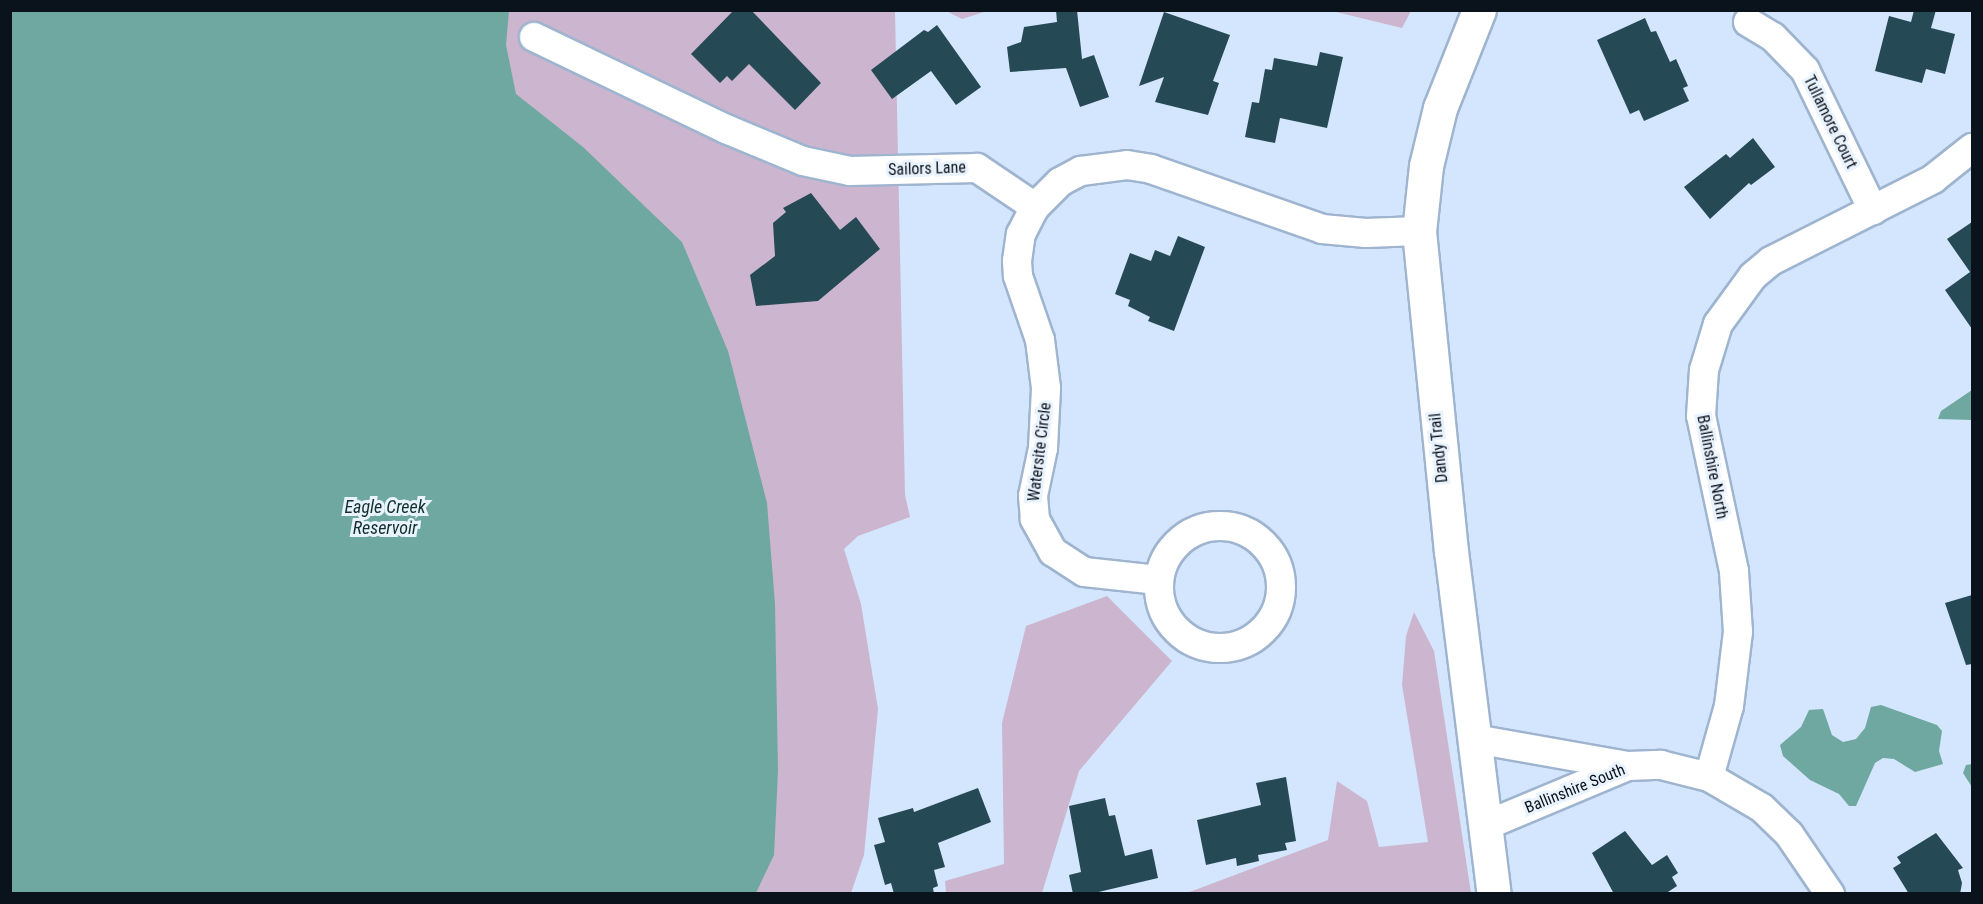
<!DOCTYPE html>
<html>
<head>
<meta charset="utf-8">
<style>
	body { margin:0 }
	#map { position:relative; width:1983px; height:904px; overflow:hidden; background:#d4e6fd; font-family:"Roboto Condensed",sans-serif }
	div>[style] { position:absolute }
	.green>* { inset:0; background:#ccb5ce }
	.water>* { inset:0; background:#6ea8a0 }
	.building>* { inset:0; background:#254a55 }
	.roads { filter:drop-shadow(2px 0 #9eb4cf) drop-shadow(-2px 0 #9eb4cf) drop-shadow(0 2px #9eb4cf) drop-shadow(0 -2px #9eb4cf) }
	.minor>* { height:28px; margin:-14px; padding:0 14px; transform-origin:14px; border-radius:14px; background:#fff }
	.minor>.ring { margin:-14px; padding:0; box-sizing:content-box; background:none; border:28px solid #fff; border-radius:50% }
	.tertiary>* { height:33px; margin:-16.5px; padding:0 16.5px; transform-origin:16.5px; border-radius:16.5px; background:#fff }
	span { translate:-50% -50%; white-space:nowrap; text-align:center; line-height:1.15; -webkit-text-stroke:6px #e9f3fe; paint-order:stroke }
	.street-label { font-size:16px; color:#0a121b }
	.water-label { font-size:18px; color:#102f2b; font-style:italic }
	.frame { position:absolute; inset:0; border:12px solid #0a121b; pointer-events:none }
</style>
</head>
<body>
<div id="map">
	<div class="green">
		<i style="clip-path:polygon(10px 11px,895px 11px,905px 495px,910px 517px,858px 536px,844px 549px,861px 604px,878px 709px,864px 855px,851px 893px,11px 893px)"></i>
		<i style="clip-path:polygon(946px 11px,987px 11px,962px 19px)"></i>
		<i style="clip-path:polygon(1332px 11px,1411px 11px,1402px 28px)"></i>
		<i style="clip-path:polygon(1107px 596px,1172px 661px,1079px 771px,1042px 893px,946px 893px,945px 881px,1004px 864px,1002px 723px,1026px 626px)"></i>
		<i style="clip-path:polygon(1414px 612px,1434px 651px,1471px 893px,1187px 893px,1328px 840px,1337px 781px,1367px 801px,1379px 847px,1428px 842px,1402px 685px,1406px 636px)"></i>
	</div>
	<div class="water">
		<i style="clip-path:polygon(10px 11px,509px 11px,506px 45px,516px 94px,583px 147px,682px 242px,728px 351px,767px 503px,775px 604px,778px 771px,774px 855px,756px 893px,11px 893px)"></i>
		<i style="clip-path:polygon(1972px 390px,1972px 420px,1938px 419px,1941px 411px)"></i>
		<i style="clip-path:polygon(1881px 705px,1937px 725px,1942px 731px,1939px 751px,1943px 764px,1915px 772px,1894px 759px,1883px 758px,1875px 763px,1856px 806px,1849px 806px,1839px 794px,1810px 780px,1783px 756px,1780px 745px,1801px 727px,1809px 710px,1823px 709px,1832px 735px,1843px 742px,1856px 739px,1865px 728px,1871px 707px)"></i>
		<i style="clip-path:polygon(1972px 764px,1972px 787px,1963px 773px,1966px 765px)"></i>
	</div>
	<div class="building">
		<i style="clip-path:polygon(734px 10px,751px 10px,821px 83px,795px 110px,749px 64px,732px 81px,727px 76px,720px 83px,691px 54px)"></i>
		<i style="clip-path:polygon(1056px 10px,1077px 10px,1082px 59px,1094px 55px,1109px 97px,1080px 107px,1066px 68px,1010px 72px,1007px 47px,1021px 42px,1024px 27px,1057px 22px)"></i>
		<i style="clip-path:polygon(1914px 10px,1936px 10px,1931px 28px,1955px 34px,1945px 74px,1926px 69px,1922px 83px,1875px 71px,1889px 16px,1911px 22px)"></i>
		<i style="clip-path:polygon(1164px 12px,1230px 35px,1213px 81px,1219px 83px,1208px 115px,1155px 102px,1164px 77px,1139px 86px)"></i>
		<i style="clip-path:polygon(1645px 18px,1651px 32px,1656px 31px,1670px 62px,1676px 59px,1688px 86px,1683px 88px,1689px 101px,1644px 121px,1639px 110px,1630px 114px,1597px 40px)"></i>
		<i style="clip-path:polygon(937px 25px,981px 87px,956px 105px,931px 71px,892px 99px,871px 70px,924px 30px,928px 32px)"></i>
		<i style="clip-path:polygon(1320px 52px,1343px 57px,1327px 128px,1280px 118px,1275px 143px,1245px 137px,1252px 102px,1259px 103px,1265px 69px,1272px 70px,1274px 58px,1317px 66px)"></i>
		<i style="clip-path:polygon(1753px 138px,1775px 167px,1751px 185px,1749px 183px,1710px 219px,1684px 187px,1726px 154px,1730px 158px)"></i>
		<i style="clip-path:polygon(811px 193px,840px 230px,856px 217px,880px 249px,818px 301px,756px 306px,750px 275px,775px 256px,773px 223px,786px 212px,783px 208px)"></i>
		<i style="clip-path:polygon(1972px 222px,1972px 329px,1945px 290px,1970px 272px,1947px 239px)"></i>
		<i style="clip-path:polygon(1178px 236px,1205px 247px,1174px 331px,1148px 321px,1150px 317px,1128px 306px,1130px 300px,1115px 294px,1130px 253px,1151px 261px,1155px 250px,1170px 256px)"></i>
		<i style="clip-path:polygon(1972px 595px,1972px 664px,1966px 665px,1945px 603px)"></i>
		<i style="clip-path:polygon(1286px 777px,1296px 841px,1285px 843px,1287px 850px,1258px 855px,1259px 861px,1237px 866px,1236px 858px,1206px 865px,1197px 820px,1261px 805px,1256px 783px)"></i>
		<i style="clip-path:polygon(978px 788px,991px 822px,938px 843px,945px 867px,934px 870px,938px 886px,933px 888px,934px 894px,894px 894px,891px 883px,885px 885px,874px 845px,885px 842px,878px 818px,913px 808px,914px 812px)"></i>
		<i style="clip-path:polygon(1105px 798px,1109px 816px,1115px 815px,1125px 856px,1152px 849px,1158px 878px,1090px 894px,1073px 894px,1069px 875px,1081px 872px,1069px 806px)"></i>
		<i style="clip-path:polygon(1625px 831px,1652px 865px,1667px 855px,1678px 873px,1672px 877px,1677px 886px,1665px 894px,1614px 894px,1592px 853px)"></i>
		<i style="clip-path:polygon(1936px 833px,1963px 868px,1958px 870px,1962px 883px,1960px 894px,1909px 894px,1893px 868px,1901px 863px,1897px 857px)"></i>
	</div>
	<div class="roads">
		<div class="minor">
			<i style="left:1748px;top:22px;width:29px;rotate:31deg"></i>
			<i style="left:1773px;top:37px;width:46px;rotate:45.9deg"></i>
			<i style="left:1805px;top:70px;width:156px;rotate:64.1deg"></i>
			<i style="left:534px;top:37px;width:213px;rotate:25.6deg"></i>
			<i style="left:726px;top:129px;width:83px;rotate:22.6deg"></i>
			<i style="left:803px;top:161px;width:48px;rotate:12deg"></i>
			<i style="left:850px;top:171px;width:127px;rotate:-1.4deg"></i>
			<i style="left:977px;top:168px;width:70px;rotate:33.9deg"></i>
			<i class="ring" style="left:1159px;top:526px;width:94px;height:94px"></i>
			<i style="left:1158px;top:580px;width:74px;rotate:-173.8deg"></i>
			<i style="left:1084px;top:572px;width:37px;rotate:-147deg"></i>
			<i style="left:1053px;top:552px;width:38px;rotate:-119deg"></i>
			<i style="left:1035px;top:519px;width:23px;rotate:-95deg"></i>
			<i style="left:1033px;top:496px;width:49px;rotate:-78.2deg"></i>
			<i style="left:1043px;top:448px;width:60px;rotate:-87.1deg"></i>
			<i style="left:1046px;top:388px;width:48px;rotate:-97.1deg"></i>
			<i style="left:1040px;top:340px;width:68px;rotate:-109deg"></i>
			<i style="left:1018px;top:276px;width:15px;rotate:-94deg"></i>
			<i style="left:1017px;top:261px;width:27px;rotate:-82deg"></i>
			<i style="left:1021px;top:234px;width:30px;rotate:-63deg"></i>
			<i style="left:1035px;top:207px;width:35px;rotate:-45deg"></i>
			<i style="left:1060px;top:182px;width:24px;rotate:-28deg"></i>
			<i style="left:1081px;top:171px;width:46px;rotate:-7.4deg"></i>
			<i style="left:1127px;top:165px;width:24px;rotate:9deg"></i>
			<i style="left:1151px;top:169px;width:181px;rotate:19.3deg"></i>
			<i style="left:1322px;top:229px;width:44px;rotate:5.2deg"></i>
			<i style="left:1366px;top:233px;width:53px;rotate:-2.2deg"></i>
			<i style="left:1475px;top:739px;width:155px;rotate:10deg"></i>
			<i style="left:1709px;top:777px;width:74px;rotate:-74.3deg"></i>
			<i style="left:1729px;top:706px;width:75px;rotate:-83.1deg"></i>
			<i style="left:1738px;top:632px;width:61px;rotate:-93.8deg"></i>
			<i style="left:1734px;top:571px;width:158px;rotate:-102deg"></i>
			<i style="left:1701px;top:416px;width:46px;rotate:-86.3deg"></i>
			<i style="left:1704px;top:370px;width:48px;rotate:-73.1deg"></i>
			<i style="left:1718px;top:324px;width:59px;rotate:-53.9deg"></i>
			<i style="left:1753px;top:276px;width:23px;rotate:-40deg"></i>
			<i style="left:1771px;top:261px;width:182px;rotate:-26.8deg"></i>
			<i style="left:1933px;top:179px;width:50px;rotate:-38.5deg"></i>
			<i style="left:1487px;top:825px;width:153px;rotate:-22.7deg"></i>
			<i style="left:1628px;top:766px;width:33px;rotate:-2deg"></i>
			<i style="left:1661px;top:765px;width:49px;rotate:14deg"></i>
			<i style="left:1709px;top:777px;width:61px;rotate:30.3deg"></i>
			<i style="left:1762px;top:808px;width:37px;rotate:44deg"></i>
			<i style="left:1789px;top:834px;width:73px;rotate:55.7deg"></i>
		</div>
		<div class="tertiary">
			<i style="left:1479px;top:10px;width:105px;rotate:111.7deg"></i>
			<i style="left:1440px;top:108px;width:60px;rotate:103.6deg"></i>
			<i style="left:1426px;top:166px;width:65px;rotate:96.1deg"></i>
			<i style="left:1419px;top:231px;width:322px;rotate:84.3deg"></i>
			<i style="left:1451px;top:551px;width:346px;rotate:82.9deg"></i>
		</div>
	</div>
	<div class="street-label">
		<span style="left:1830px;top:122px;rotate:64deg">Tullamore Court</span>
		<span style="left:927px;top:169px;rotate:-2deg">Sailors Lane</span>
		<span style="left:1439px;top:448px;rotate:-96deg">Dandy Trail</span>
		<span style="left:1040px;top:452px;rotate:-83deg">Watersite Circle</span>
		<span style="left:1712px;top:467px;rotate:79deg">Ballinshire North</span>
		<span style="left:1575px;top:789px;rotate:-22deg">Ballinshire South</span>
	</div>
	<div class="water-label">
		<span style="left:385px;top:518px">Eagle Creek<br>Reservoir</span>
	</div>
	<div class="frame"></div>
</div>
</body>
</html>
